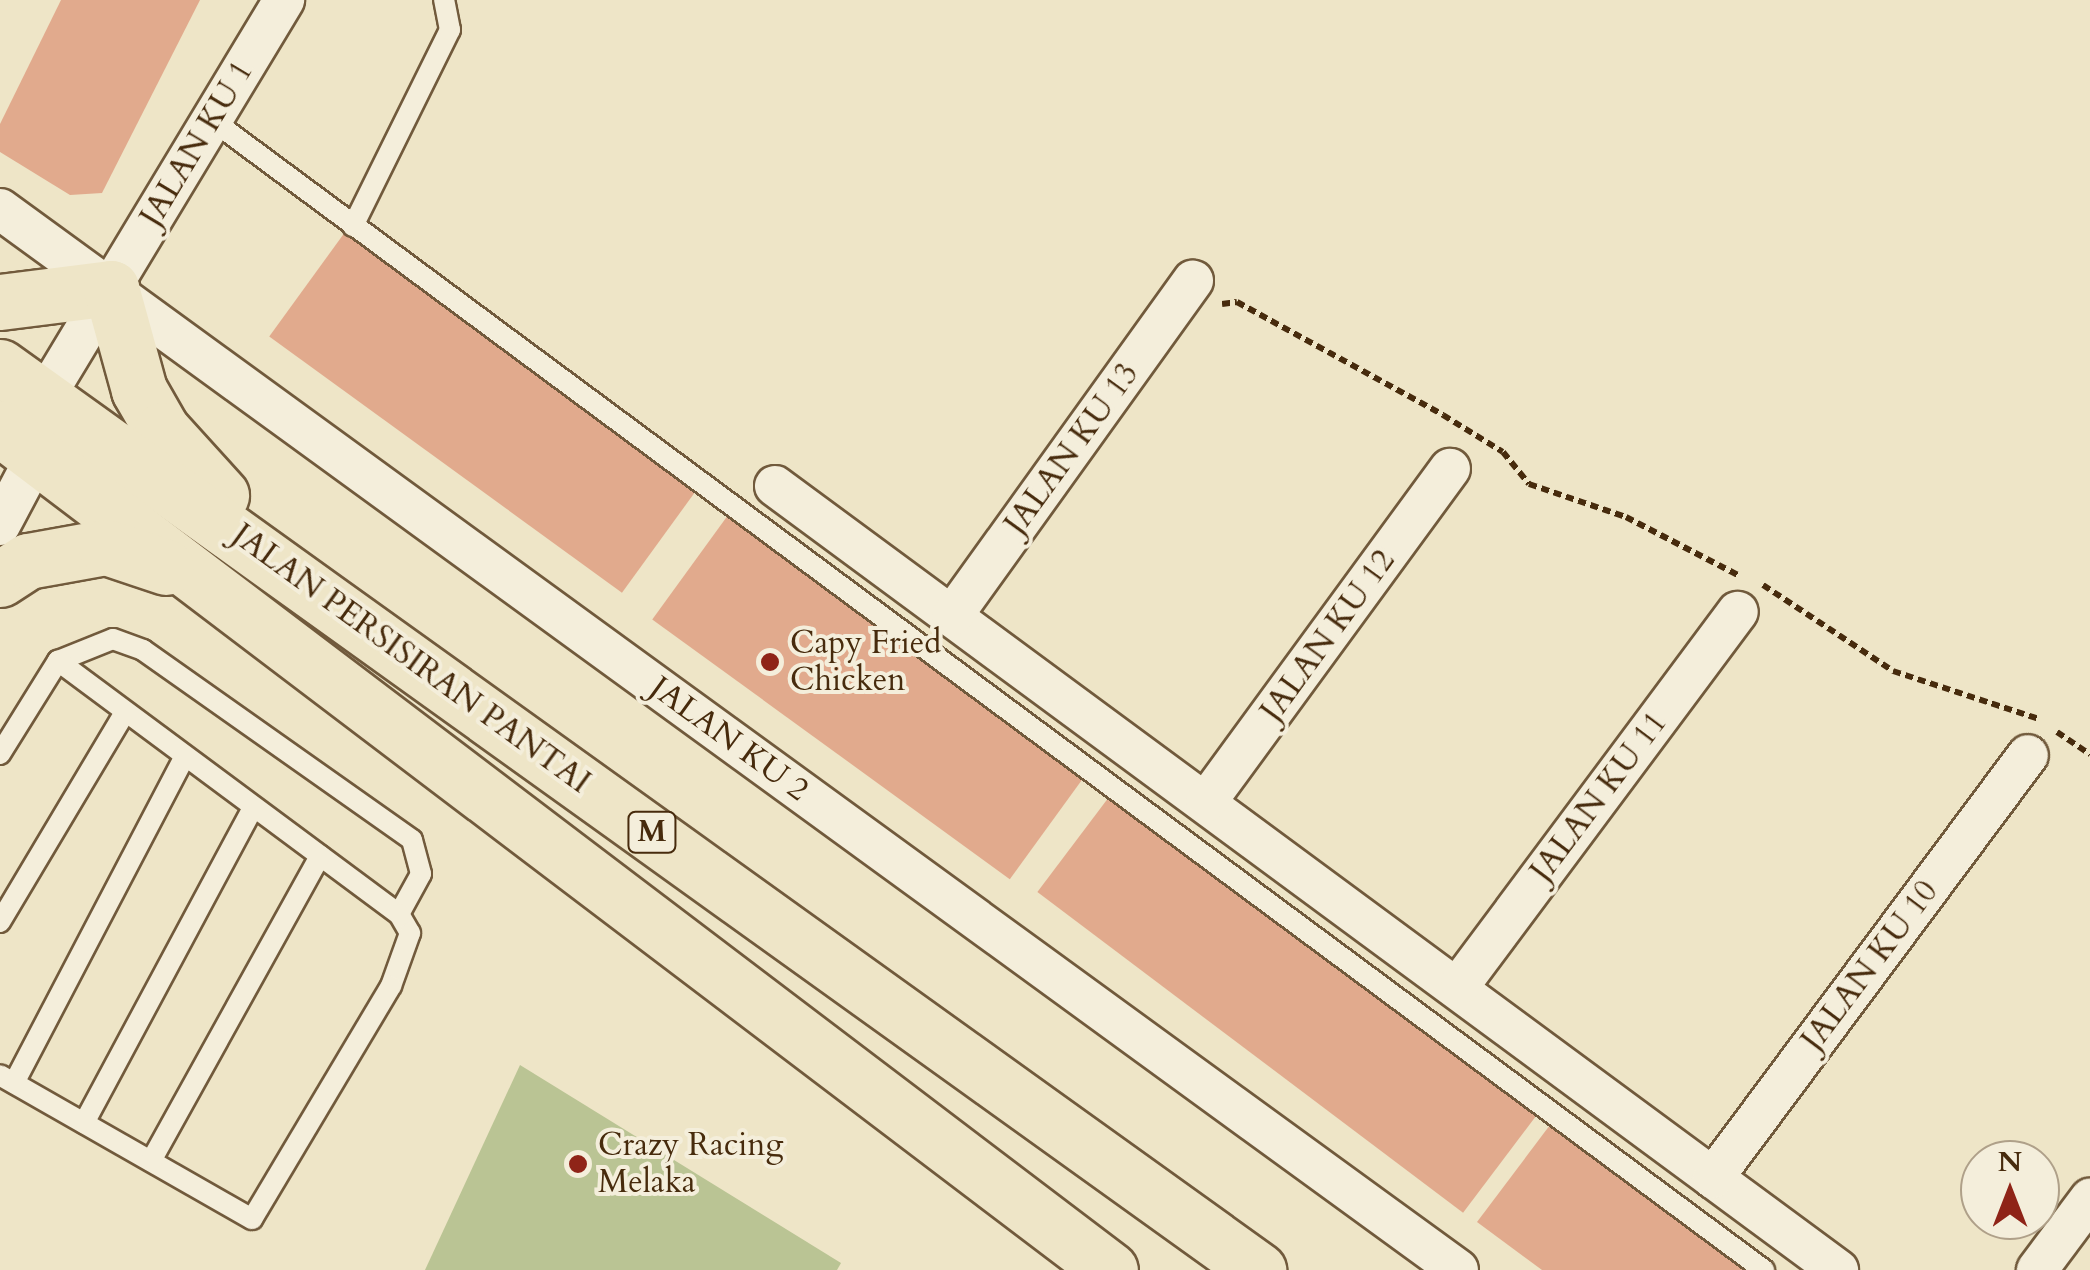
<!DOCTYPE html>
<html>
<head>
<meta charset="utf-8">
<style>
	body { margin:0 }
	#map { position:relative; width:2090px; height:1270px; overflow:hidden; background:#eee5c7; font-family:Cardo,serif }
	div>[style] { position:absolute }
	.green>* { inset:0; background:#bac494 }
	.building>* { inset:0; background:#e1aa8d; transform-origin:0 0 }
	.path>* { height:6px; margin-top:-3px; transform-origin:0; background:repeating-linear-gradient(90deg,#472b0d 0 8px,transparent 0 13px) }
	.roads { filter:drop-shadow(2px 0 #715a3c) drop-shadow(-2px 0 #715a3c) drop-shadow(0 2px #715a3c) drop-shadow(0 -2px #715a3c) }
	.service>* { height:20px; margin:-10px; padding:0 10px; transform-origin:10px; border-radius:10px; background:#f4eedb }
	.minor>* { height:40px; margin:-20px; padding:0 20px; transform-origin:20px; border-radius:20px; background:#f4eedb }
	.primary>* { height:55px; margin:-27.5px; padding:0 27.5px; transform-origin:27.5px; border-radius:27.5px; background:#eee5c7 }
	.dots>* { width:28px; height:28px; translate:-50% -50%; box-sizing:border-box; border:5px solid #f4eedb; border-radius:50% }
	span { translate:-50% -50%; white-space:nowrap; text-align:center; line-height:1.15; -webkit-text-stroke:8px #f4eedb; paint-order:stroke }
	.shield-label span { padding:2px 8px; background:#f4eedb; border:2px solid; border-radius:8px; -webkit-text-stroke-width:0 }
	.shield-label { font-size:30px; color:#472b0d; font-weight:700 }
	.street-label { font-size:32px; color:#472b0d }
	.poi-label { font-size:32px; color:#472b0d }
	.left { translate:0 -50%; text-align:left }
	.north { position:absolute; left:1960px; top:1140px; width:100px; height:100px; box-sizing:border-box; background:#f4eedb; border:2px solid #afa089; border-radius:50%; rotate:0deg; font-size:28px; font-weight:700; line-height:40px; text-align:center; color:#472b0d }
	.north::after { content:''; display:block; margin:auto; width:35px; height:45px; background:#8f2418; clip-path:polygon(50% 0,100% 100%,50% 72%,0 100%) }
</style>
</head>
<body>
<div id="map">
	<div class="green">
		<i style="clip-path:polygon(520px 1065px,841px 1263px,837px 1270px,425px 1270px)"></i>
	</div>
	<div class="building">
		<i style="clip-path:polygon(61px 0,200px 0,102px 193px,70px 195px,0 152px,0 124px)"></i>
		<i style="left:348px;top:228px;width:436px;height:134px;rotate:36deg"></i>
		<i style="left:731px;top:511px;width:442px;height:134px;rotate:36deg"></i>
		<i style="left:1112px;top:793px;width:533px;height:124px;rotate:37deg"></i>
		<i style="clip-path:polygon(1553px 1121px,1754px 1270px,1542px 1270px,1477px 1222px)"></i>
	</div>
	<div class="path">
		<i style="left:1222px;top:304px;width:15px;rotate:-8deg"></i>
		<i style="left:1237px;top:302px;width:235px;rotate:28.7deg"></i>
		<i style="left:1443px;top:415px;width:70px;rotate:31.7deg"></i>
		<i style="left:1503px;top:452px;width:41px;rotate:50.9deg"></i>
		<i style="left:1529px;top:484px;width:102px;rotate:18.8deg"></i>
		<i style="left:1626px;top:517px;width:126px;rotate:27.4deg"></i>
		<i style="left:1763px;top:585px;width:156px;rotate:33.5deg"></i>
		<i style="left:1893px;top:671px;width:154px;rotate:18.2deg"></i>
		<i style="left:2057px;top:732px;width:40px;rotate:34deg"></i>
	</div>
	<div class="roads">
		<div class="service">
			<i style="left:212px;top:120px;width:1932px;rotate:36.54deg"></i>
			<i style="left:353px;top:226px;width:219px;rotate:-63.7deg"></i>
			<i style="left:450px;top:30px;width:31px;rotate:-101deg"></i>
			<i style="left:58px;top:661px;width:59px;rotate:-21.8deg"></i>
			<i style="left:113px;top:639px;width:32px;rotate:20deg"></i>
			<i style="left:143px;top:650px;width:329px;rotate:35.2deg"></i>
			<i style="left:412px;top:840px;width:35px;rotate:75deg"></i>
			<i style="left:421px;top:874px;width:46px;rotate:118.8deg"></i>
			<i style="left:0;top:754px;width:110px;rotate:-58.1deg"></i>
			<i style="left:58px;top:661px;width:425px;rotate:36.6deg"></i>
			<i style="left:399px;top:914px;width:22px;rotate:60deg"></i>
			<i style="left:410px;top:933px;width:56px;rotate:109.7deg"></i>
			<i style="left:391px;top:986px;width:271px;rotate:120.8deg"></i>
			<i style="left:252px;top:1219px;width:290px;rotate:-150.3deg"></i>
			<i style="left:0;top:922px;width:242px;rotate:-59.2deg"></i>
			<i style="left:14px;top:1083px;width:367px;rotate:-62.4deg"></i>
			<i style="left:84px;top:1123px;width:357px;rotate:-61.8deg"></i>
			<i style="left:151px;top:1161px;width:349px;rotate:-61deg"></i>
		</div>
		<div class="minor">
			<i style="left:0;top:209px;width:1803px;rotate:36.04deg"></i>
			<i style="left:775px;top:486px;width:1321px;rotate:36.41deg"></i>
			<i style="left:0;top:525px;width:79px;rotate:-62.1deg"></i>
			<i style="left:37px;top:455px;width:57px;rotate:-83deg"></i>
			<i style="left:44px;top:398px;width:465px;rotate:-58.9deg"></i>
			<i style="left:952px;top:616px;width:413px;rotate:-54.3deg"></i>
			<i style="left:1206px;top:802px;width:413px;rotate:-53.8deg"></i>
			<i style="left:1461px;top:983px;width:463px;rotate:-53.3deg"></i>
			<i style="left:1713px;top:1178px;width:527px;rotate:-53.33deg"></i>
			<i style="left:2037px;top:1270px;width:89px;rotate:-53.3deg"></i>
		</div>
		<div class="primary">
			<i style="left:0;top:302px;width:112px;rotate:-7.2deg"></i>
			<i style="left:111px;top:288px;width:106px;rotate:74.6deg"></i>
			<i style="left:139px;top:390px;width:46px;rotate:60.1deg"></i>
			<i style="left:162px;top:430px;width:88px;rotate:47.8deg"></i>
			<i style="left:0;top:367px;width:1549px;rotate:35.67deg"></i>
			<i style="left:0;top:428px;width:1393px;rotate:37.18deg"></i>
			<i style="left:0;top:579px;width:33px;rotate:-33deg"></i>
			<i style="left:28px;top:561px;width:79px;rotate:-10.2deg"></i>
			<i style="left:106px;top:547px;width:63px;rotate:18.4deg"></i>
		</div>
	</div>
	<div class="dots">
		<i style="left:770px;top:662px;background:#8f2418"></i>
		<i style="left:578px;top:1164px;background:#8f2418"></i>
	</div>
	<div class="shield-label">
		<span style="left:652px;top:832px">M</span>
	</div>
	<div class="street-label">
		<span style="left:197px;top:144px;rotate:-59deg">JALAN KU 1</span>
		<span style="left:1072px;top:449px;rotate:-54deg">JALAN KU 13</span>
		<span style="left:1328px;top:636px;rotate:-54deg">JALAN KU 12</span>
		<span style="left:411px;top:659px;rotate:36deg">JALAN PERSISIRAN PANTAI</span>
		<span style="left:729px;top:739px;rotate:36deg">JALAN KU 2</span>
		<span style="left:1599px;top:797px;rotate:-53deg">JALAN KU 11</span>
		<span style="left:1870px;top:966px;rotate:-53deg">JALAN KU 10</span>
	</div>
	<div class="poi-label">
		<span class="left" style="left:790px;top:662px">Capy Fried<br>Chicken</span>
		<span class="left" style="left:598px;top:1164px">Crazy Racing<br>Melaka</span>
	</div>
	<div class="north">N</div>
</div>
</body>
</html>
